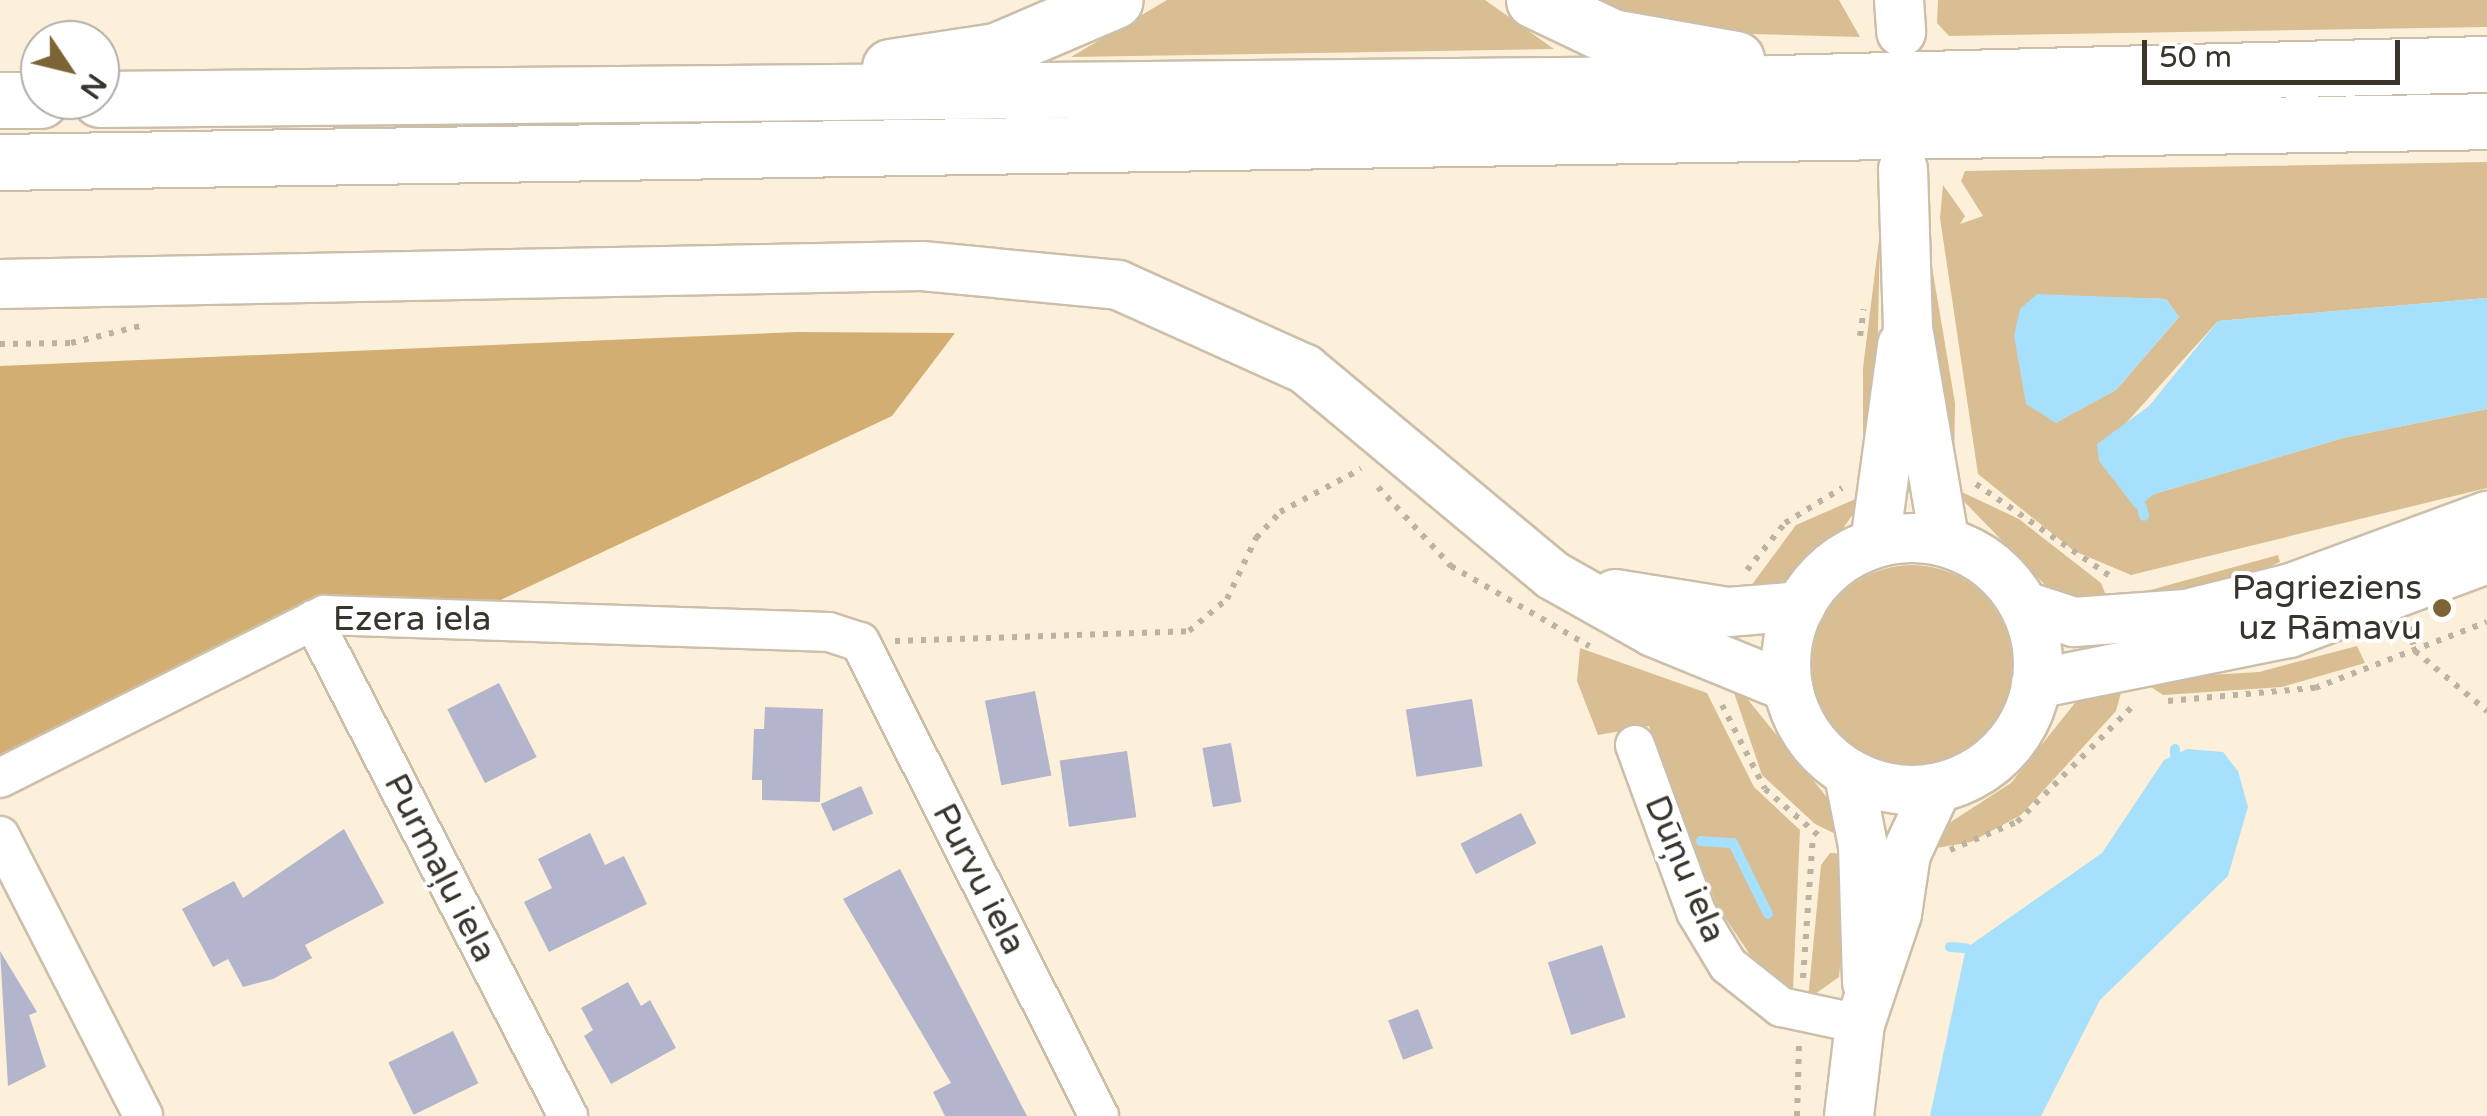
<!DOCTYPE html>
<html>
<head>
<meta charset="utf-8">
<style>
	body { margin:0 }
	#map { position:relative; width:2487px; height:1116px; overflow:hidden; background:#fdf0da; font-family:"Varela Round",sans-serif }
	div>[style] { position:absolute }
	.green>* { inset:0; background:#d8be92 }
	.round { border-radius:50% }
	.forest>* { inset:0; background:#d2ae72 }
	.water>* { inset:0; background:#a7e0fd }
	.stream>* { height:10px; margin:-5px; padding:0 5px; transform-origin:5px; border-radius:5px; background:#a7e0fd }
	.building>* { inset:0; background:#b2b5cb; transform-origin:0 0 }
	.path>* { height:6px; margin-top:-3px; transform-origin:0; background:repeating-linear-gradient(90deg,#bdb3a2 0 5px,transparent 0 13px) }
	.roads { filter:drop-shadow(2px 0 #ccbfaa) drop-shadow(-2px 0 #ccbfaa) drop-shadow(0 2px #ccbfaa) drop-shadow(0 -2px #ccbfaa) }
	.minor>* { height:38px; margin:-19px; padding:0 19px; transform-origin:19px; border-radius:19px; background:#fff }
	.major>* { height:48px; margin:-24px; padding:0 24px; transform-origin:24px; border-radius:24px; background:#fff }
	.major>.ring { margin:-24px; padding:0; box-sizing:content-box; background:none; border:48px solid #fff; border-radius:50% }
	.highway>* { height:55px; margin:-27.5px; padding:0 27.5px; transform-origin:27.5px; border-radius:27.5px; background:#fff }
	.dots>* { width:28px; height:28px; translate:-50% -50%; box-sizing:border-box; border:5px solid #fff; border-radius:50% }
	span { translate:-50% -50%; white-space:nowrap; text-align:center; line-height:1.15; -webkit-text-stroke:8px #fff; paint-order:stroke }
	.poi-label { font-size:35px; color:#39342c }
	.right { translate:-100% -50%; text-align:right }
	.street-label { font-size:35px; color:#39342c }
	.north { position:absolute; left:20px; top:20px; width:100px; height:100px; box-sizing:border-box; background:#fff; border:2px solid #b0aeab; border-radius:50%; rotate:125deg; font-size:28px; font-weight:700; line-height:40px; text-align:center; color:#39342c }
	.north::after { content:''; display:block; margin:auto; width:35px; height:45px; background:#7d6435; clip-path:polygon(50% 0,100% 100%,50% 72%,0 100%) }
	.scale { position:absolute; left:2142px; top:40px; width:258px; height:45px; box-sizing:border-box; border:5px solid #39342c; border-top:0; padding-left:12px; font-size:30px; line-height:35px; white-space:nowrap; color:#39342c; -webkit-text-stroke:8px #fff; paint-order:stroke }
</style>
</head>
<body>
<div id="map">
	<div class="green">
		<i style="clip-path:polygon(1167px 0,1485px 0,1554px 49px,1071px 57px)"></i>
		<i style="clip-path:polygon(1580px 0,1839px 0,1860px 37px,1676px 32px)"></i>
		<i style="clip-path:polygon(1938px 0,2487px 0,2487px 27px,1949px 36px,1937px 23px)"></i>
		<i style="clip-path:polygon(evenodd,2487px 162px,2487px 298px,2218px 321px,2118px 432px,2154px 494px,2343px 438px,2487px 409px,2487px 488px,2131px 575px,2074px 551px,1978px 474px,1940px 218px,1943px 185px,1965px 216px,1960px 224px,1983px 216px,1961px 181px,1965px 171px,2487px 162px,2037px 295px,2166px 299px,2179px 317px,2116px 390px,2055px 423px,2037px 295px)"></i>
		<i style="clip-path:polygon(1925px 226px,1955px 403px,1954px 466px,1941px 452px)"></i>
		<i style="clip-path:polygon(1880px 232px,1876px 425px,1863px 471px,1863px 368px)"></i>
		<i style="clip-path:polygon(1949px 486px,2019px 519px,2101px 583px,2113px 613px,2051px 591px)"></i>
		<i style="clip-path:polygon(1867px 494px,1842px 530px,1785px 580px,1742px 598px,1796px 525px)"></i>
		<i style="clip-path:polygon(2278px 555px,2280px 562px,2193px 600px,2132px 595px)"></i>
		<i class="round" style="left:1812px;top:565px;width:200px;height:200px"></i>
		<i style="clip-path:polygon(2357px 646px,2365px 663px,2282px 687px,2163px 695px,2139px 679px,2259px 672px)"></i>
		<i style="clip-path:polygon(1580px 648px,1707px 693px,1754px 787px,1800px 830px,1793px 990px,1757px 965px,1717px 906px,1649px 726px,1598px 735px,1577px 681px)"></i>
		<i style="clip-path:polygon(1728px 675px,1834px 806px,1846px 839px,1815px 824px,1762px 775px)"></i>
		<i style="clip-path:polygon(2123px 685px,2116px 711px,2021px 815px,1971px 842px,1925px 850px,1946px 825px,2011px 783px,2075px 703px)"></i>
		<i style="clip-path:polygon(1830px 853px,1850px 854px,1839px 977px,1808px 999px,1821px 865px)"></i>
	</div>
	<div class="forest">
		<i style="clip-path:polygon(797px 332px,955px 333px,892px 416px,494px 603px,322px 608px,0 756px,0 366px)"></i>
	</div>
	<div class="water">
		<i style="clip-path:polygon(2037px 294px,2166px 299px,2179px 317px,2116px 390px,2056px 423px,2026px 404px,2014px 336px,2020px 309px)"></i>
		<i style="clip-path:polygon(2487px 298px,2487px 409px,2343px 438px,2154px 494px,2136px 509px,2099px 461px,2097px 444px,2149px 406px,2218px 321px)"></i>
		<i style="clip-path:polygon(2187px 749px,2223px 752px,2238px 771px,2248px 807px,2228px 876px,2100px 1000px,2041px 1116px,1930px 1116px,1966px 948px,2102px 853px,2164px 760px)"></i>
	</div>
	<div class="stream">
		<i style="left:2142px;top:507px;width:9px;rotate:77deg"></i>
		<i style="left:2175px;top:749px;width:6px;rotate:90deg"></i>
		<i style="left:1701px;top:841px;width:32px;rotate:4deg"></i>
		<i style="left:1733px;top:843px;width:79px;rotate:63.8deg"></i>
		<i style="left:1950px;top:947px;width:16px;rotate:4deg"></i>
	</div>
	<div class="building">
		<i style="left:499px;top:683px;width:83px;height:58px;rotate:63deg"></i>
		<i style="left:1035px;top:691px;width:86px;height:51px;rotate:79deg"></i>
		<i style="left:1472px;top:699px;width:68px;height:67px;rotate:81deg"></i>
		<i style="clip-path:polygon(765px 707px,823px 709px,820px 802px,762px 800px,762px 780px,752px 780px,754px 729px,764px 729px)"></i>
		<i style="left:1231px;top:743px;width:60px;height:29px;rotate:80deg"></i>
		<i style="left:1127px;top:751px;width:67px;height:68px;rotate:82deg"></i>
		<i style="left:861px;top:786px;width:30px;height:44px;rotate:66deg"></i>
		<i style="left:1521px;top:813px;width:34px;height:68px;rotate:63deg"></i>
		<i style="clip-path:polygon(344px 829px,384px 903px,305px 945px,312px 958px,273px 979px,243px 987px,228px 959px,213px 967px,182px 909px,234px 881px,243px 898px)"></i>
		<i style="clip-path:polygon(590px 833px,605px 865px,624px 856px,647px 904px,549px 952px,524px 902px,552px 888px,538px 859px)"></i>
		<i style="clip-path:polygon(900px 869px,942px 951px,1027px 1116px,945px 1116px,933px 1092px,951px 1083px,843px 899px)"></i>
		<i style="left:1602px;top:945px;width:76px;height:57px;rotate:72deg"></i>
		<i style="clip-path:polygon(0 951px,37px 1012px,29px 1015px,46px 1067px,8px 1086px)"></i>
		<i style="clip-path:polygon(628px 982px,641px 1006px,650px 1000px,676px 1048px,611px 1084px,584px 1036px,593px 1030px,581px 1008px)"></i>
		<i style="left:1418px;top:1009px;width:42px;height:32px;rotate:69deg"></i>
		<i style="left:453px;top:1031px;width:58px;height:72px;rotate:64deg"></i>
	</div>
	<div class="path">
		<i style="left:1860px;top:336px;width:27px;rotate:-82deg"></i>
		<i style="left:0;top:344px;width:71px;rotate:-0.8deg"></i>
		<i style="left:71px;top:343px;width:72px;rotate:-13.7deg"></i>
		<i style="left:1976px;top:484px;width:166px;rotate:34.5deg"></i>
		<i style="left:1378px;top:487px;width:108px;rotate:47.3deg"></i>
		<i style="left:1451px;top:566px;width:160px;rotate:30.1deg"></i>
		<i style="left:1747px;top:570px;width:60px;rotate:-51deg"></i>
		<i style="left:1785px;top:523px;width:67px;rotate:-31.6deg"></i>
		<i style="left:2409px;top:627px;width:25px;rotate:76deg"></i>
		<i style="left:2415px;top:651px;width:94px;rotate:39.8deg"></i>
		<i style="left:895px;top:641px;width:294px;rotate:-1.9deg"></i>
		<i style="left:1189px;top:631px;width:50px;rotate:-40.1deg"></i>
		<i style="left:1227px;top:599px;width:68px;rotate:-64.6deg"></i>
		<i style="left:1256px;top:538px;width:35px;rotate:-47deg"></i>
		<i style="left:1280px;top:512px;width:92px;rotate:-28deg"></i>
		<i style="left:2168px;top:701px;width:148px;rotate:-5.1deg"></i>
		<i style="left:2315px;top:688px;width:184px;rotate:-21deg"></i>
		<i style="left:1722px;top:705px;width:94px;rotate:62.9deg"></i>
		<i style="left:1765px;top:789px;width:72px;rotate:41deg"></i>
		<i style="left:1950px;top:850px;width:73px;rotate:-22.7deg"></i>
		<i style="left:2017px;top:822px;width:163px;rotate:-45deg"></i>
		<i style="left:1803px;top:978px;width:143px;rotate:-86deg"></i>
		<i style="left:1797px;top:1116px;width:71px;rotate:-88.4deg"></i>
	</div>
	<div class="roads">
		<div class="minor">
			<i style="left:313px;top:620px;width:558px;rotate:62.79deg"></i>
			<i style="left:1635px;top:745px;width:178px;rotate:69.9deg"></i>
			<i style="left:1696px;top:912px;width:62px;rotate:58.9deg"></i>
			<i style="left:1728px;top:965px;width:68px;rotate:38.4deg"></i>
			<i style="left:1781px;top:1007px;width:81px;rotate:12.1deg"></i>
			<i style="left:0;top:778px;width:363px;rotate:-26.7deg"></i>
			<i style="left:324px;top:615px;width:505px;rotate:1.93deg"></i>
			<i style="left:829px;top:632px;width:33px;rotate:18deg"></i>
			<i style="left:860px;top:642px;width:531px;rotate:63.24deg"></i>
			<i style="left:0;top:836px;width:314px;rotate:62.9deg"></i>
		</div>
		<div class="major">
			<i style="left:1899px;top:0;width:32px;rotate:86deg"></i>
			<i style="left:1903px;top:169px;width:159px;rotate:88.2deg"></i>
			<i style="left:1908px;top:328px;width:214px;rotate:80.3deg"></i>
			<i style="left:0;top:284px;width:922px;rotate:-1.12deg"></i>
			<i style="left:922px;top:266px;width:197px;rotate:5.5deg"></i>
			<i style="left:1118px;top:285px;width:205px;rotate:24.2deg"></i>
			<i style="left:1305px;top:369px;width:322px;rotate:39.8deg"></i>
			<i style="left:1552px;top:575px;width:116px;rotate:29.4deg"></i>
			<i style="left:1653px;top:632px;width:146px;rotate:22.2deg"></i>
			<i class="ring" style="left:1786px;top:538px;width:204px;height:204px"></i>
			<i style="left:1875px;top:543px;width:200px;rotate:-82.2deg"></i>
			<i style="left:1615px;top:594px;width:114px;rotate:9.1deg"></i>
			<i style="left:1728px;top:612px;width:73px;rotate:-4.7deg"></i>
			<i style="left:2025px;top:606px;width:52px;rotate:18.1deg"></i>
			<i style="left:2074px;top:622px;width:112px;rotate:-4.1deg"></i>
			<i style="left:2186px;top:614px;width:108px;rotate:-13.9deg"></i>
			<i style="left:2291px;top:588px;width:209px;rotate:-20.2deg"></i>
			<i style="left:2036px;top:684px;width:258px;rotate:-11.4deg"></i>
			<i style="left:2289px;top:633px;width:211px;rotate:-20.5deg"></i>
			<i style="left:1849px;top:775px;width:72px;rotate:78.8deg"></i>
			<i style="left:1863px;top:846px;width:137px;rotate:88.3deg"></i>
			<i style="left:1849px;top:1116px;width:93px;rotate:-83.2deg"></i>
			<i style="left:1860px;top:1024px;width:116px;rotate:-71.4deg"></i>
			<i style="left:1897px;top:914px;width:61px;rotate:-81.5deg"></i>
			<i style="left:1906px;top:854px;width:71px;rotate:-64.9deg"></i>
		</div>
		<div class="highway">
			<i style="left:1534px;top:0;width:86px;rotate:25.4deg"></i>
			<i style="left:1612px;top:37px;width:126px;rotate:10.1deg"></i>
			<i style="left:890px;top:67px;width:107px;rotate:-8.6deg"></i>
			<i style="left:996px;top:51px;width:129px;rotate:-23.2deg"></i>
			<i style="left:100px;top:99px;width:1678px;rotate:-0.55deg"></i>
			<i style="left:1778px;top:83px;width:709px;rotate:-1.54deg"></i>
			<i style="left:0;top:100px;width:40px"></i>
			<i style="left:0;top:162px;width:2487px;rotate:-0.94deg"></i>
		</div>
	</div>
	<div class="dots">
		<i style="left:2442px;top:608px;background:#7d6435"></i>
	</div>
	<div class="poi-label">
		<span class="right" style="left:2422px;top:608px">Pagrieziens<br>uz Rāmavu</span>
	</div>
	<div class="street-label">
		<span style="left:412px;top:619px">Ezera iela</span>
		<span style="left:440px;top:868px;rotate:63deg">Purmaļu iela</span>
		<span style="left:1685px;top:869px;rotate:67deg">Dūņu iela</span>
		<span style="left:979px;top:879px;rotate:63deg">Purvu iela</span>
	</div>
	<div class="north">N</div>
	<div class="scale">50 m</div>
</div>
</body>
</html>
